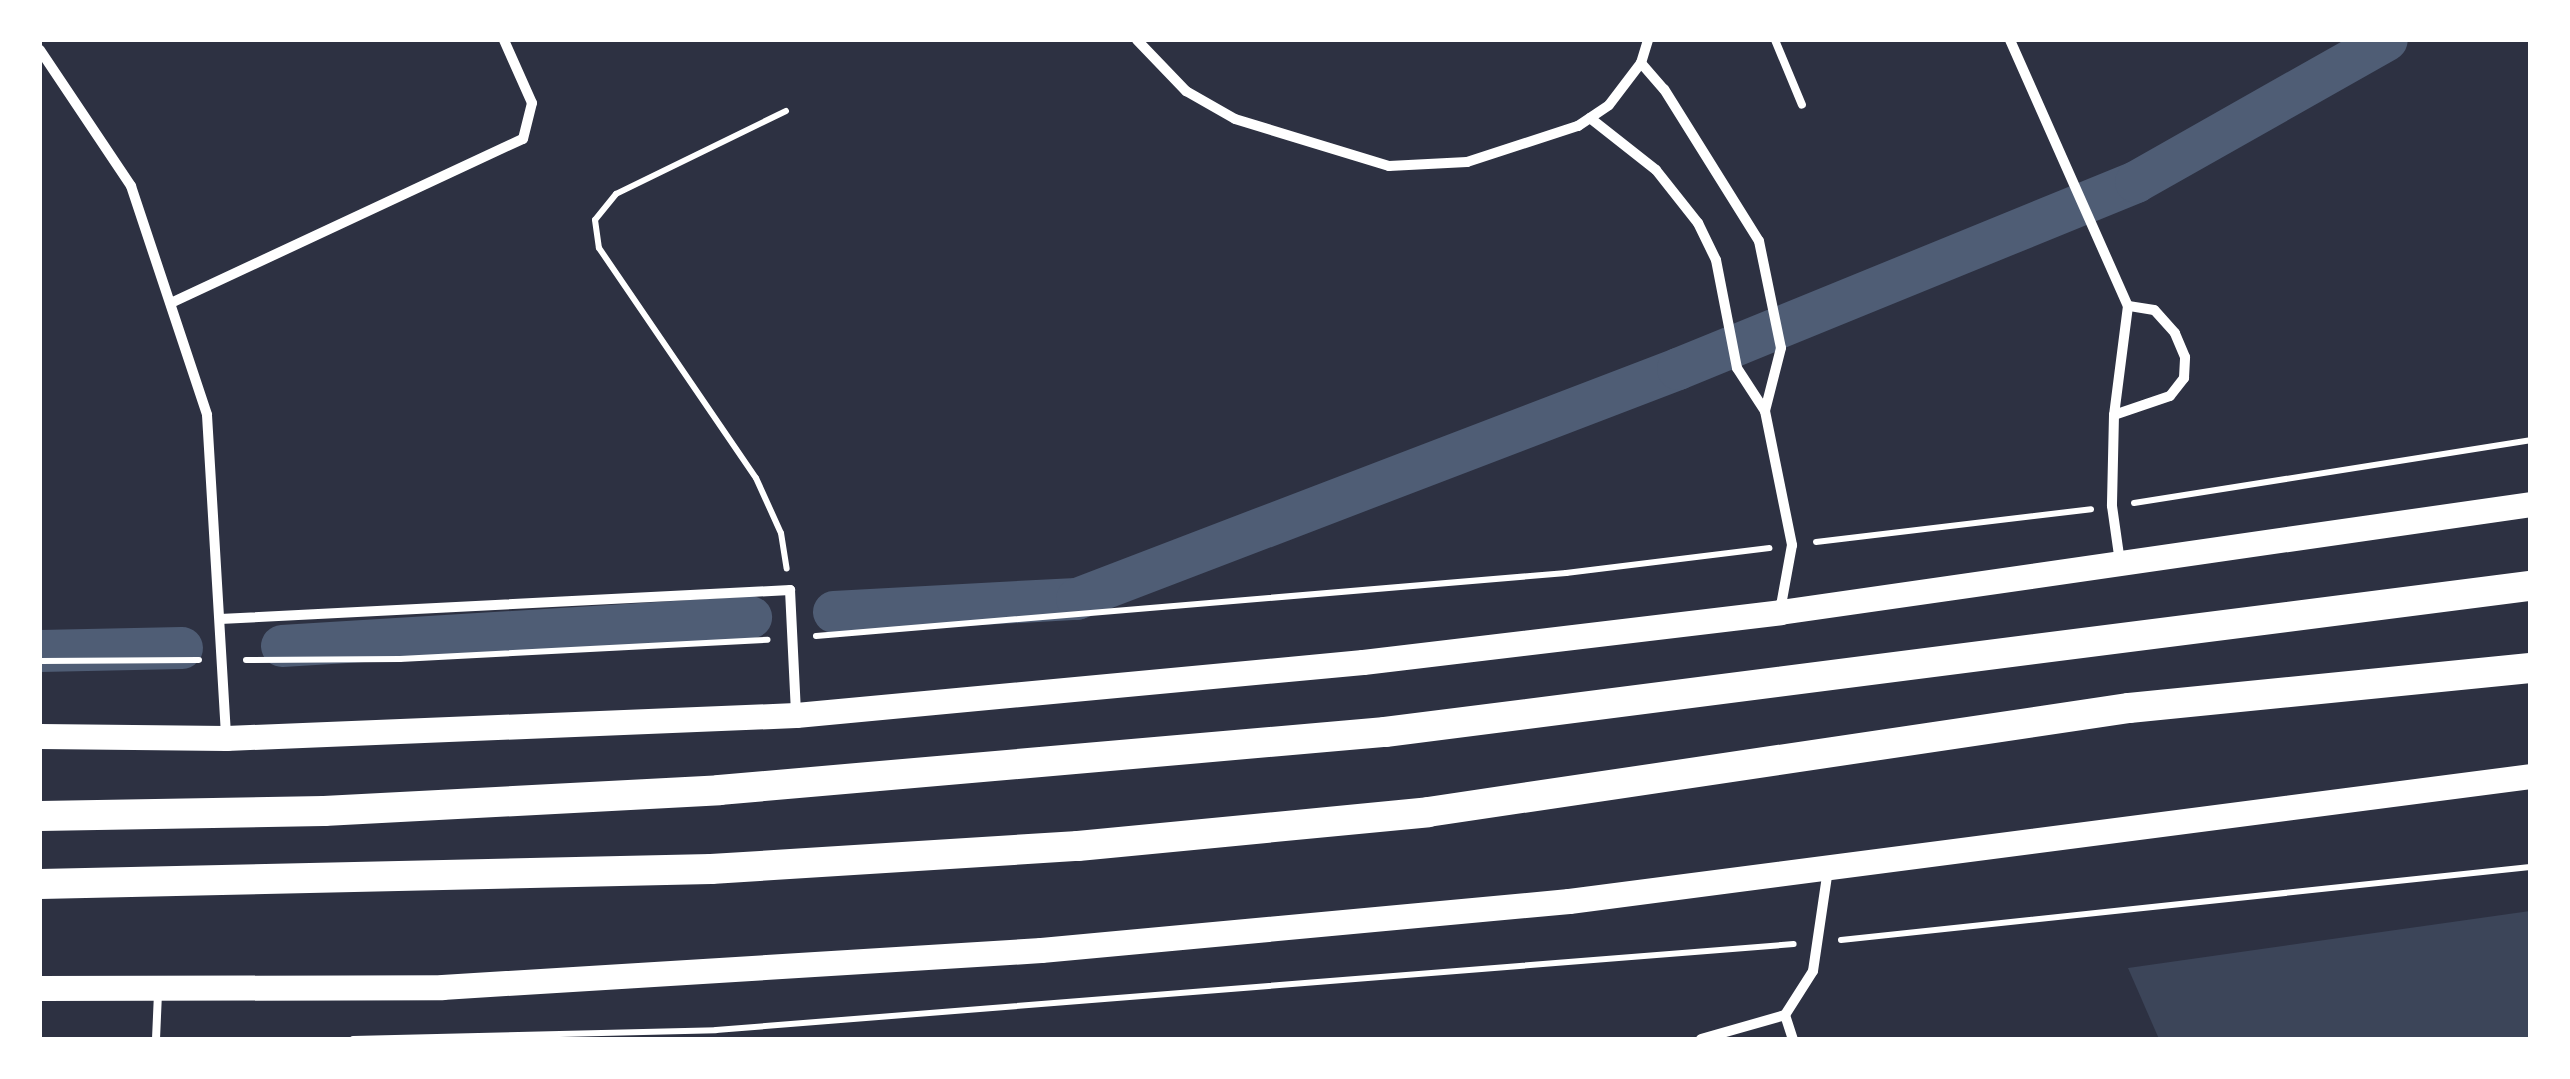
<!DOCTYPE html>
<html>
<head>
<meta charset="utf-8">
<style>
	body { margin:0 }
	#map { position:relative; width:2570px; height:1079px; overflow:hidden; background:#2d3142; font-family:Ubuntu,sans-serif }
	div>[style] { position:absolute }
	.green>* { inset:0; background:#3c4559 }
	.canal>* { height:42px; margin:-21px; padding:0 21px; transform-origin:21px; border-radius:21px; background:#4f5d75 }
	.path>* { height:6px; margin:-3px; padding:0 3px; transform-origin:3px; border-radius:3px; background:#fff }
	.service>* { height:8px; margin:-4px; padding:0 4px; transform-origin:4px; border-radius:4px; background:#fff }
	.minor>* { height:10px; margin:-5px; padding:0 5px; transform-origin:5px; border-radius:5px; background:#fff }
	.primary>* { height:25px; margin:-12.5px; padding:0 12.5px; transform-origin:12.5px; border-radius:12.5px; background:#fff }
	.motorway>* { height:30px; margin:-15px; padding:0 15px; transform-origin:15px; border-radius:15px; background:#fff }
	span { translate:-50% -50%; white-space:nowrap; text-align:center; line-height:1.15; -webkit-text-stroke:8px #fff; paint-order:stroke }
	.frame { position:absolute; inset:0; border:42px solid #fff; pointer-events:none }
</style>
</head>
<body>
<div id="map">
	<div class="green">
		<i style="clip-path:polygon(2530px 911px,2530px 1039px,2159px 1039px,2128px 968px)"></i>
	</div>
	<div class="canal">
		<i style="left:834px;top:612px;width:243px;rotate:-3.1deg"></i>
		<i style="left:1077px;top:599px;width:644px;rotate:-20.94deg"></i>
		<i style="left:1678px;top:369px;width:495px;rotate:-22.2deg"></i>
		<i style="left:2136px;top:182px;width:288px;rotate:-29.5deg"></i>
		<i style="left:282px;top:646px;width:470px;rotate:-3.5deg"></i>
		<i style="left:40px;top:651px;width:142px;rotate:-1.2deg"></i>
	</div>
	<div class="path">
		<i style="left:786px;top:111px;width:189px;rotate:154deg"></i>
		<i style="left:616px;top:194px;width:33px;rotate:129deg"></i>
		<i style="left:595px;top:220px;width:28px;rotate:82deg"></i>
		<i style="left:599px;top:248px;width:278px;rotate:55.7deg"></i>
		<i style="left:756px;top:478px;width:60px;rotate:65.6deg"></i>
		<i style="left:781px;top:533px;width:36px;rotate:81deg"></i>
		<i style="left:2134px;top:503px;width:401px;rotate:-9deg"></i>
		<i style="left:1816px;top:542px;width:277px;rotate:-6.8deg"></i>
		<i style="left:816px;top:636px;width:753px;rotate:-4.8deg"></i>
		<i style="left:1566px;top:573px;width:205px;rotate:-7deg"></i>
		<i style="left:246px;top:660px;width:154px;rotate:-0.4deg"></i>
		<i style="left:400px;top:659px;width:368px;rotate:-3deg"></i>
		<i style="left:40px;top:661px;width:159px;rotate:-0.4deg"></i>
		<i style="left:1841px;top:940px;width:693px;rotate:-6.05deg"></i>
		<i style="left:353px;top:1039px;width:363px;rotate:-1.4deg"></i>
		<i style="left:716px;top:1030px;width:1081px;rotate:-4.56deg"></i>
	</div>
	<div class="service">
		<i style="left:1775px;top:40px;width:70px;rotate:67.4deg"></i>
		<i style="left:156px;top:1039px;width:45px;rotate:-87.5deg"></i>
	</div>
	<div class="minor">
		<i style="left:1137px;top:40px;width:71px;rotate:46.1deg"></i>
		<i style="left:1186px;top:91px;width:56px;rotate:29.7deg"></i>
		<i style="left:1235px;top:119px;width:161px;rotate:17deg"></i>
		<i style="left:1389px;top:166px;width:78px;rotate:-2.9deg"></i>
		<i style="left:1467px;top:162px;width:117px;rotate:-18deg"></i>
		<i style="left:1578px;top:126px;width:37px;rotate:-34deg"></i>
		<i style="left:1609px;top:105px;width:53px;rotate:-52.7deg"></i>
		<i style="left:1641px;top:63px;width:24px;rotate:-73deg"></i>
		<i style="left:2010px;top:40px;width:291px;rotate:66.1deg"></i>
		<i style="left:2128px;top:306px;width:110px;rotate:97.3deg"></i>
		<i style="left:2114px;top:415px;width:91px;rotate:91.3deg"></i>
		<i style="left:2112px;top:506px;width:57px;rotate:81.9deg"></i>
		<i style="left:40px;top:50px;width:164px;rotate:56.2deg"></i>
		<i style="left:131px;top:186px;width:241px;rotate:71.6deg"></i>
		<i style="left:207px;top:415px;width:323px;rotate:86.6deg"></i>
		<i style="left:1641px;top:63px;width:35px;rotate:49deg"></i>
		<i style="left:1664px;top:89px;width:179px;rotate:58deg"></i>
		<i style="left:1759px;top:241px;width:109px;rotate:78.4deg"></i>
		<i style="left:1781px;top:348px;width:65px;rotate:104.3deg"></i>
		<i style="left:1590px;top:118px;width:84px;rotate:38.2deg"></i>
		<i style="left:1656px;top:170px;width:68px;rotate:51.6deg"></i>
		<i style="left:1698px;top:223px;width:41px;rotate:64.1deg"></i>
		<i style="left:1716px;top:260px;width:110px;rotate:79deg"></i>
		<i style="left:1737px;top:368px;width:51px;rotate:56.9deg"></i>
		<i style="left:1765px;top:411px;width:137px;rotate:78.6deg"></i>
		<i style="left:1792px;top:545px;width:67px;rotate:100.3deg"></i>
		<i style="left:173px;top:302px;width:386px;rotate:-25deg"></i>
		<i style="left:523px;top:139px;width:37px;rotate:-76deg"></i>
		<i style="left:532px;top:103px;width:69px;rotate:-114deg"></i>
		<i style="left:2114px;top:415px;width:59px;rotate:-18.7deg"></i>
		<i style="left:2170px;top:396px;width:23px;rotate:-52deg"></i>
		<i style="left:2184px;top:378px;width:21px;rotate:-87deg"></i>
		<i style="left:2185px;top:357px;width:26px;rotate:-113deg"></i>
		<i style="left:2175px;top:333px;width:31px;rotate:-132deg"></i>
		<i style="left:2154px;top:310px;width:26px;rotate:-171deg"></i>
		<i style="left:220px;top:619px;width:571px;rotate:-2.91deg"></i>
		<i style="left:790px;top:590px;width:124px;rotate:87.2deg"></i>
		<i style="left:1785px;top:1015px;width:25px;rotate:72deg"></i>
		<i style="left:1701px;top:1039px;width:87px;rotate:-15.9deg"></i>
		<i style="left:1785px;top:1015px;width:52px;rotate:-57.5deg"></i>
		<i style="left:1813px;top:971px;width:102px;rotate:-81.6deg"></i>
	</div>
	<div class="primary">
		<i style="left:40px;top:736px;width:186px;rotate:0.6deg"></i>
		<i style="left:226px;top:738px;width:570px;rotate:-2.31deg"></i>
		<i style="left:796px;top:715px;width:569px;rotate:-5.34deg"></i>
		<i style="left:1363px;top:662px;width:420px;rotate:-6.8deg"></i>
		<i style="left:1780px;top:612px;width:758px;rotate:-8.19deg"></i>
		<i style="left:40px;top:988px;width:402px;rotate:-0.1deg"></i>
		<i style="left:442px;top:987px;width:600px;rotate:-3.53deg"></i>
		<i style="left:1041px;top:950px;width:530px;rotate:-5.3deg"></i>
		<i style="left:1569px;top:901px;width:969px;rotate:-7.41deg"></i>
	</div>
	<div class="motorway">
		<i style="left:40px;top:816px;width:284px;rotate:-1deg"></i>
		<i style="left:324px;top:811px;width:396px;rotate:-3deg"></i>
		<i style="left:719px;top:790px;width:669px;rotate:-4.98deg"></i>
		<i style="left:1385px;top:732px;width:1154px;rotate:-7.27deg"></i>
		<i style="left:40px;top:884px;width:671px;rotate:-1.28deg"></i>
		<i style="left:711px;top:869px;width:368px;rotate:-3.6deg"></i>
		<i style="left:1078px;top:846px;width:352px;rotate:-5.5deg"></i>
		<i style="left:1428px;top:812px;width:709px;rotate:-8.44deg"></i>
		<i style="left:2129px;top:708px;width:403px;rotate:-5.7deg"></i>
	</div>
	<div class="frame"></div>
</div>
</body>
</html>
